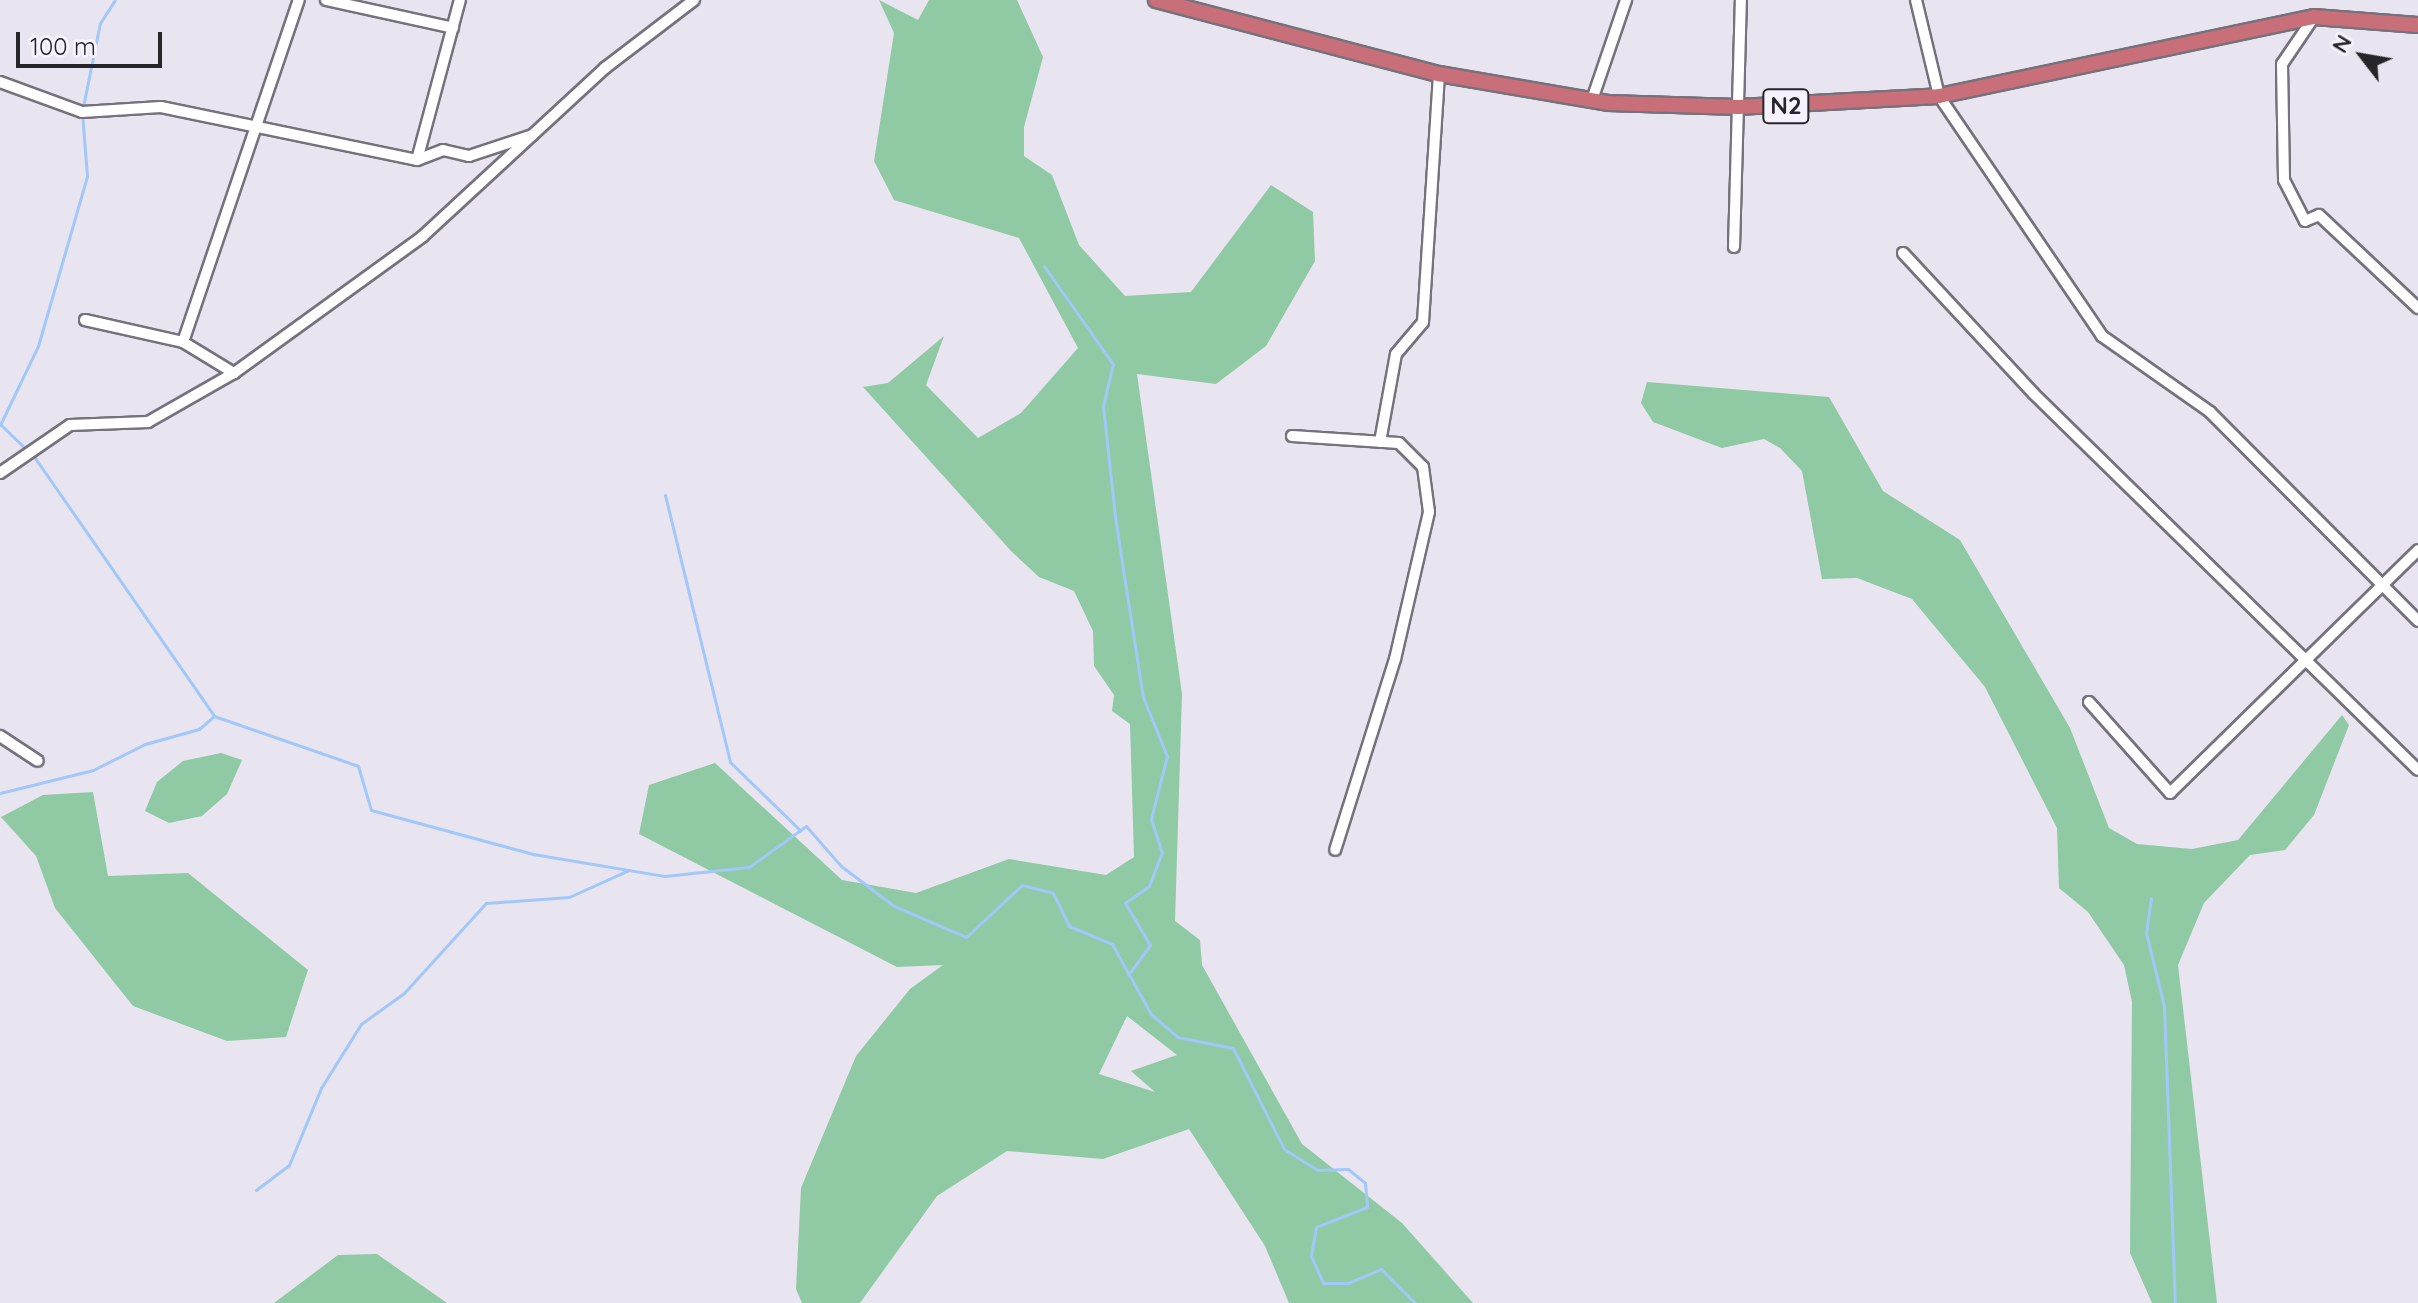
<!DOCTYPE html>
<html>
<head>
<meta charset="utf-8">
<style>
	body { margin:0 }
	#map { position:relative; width:2418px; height:1303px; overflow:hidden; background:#e8e4f0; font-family:Quicksand,sans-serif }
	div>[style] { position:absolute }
	.green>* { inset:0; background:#8fcaa5 }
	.stream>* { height:3px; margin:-1.5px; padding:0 1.5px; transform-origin:1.5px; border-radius:1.5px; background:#a1c8f8 }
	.roads { filter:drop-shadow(2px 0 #75727c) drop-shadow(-2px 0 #75727c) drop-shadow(0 2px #75727c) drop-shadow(0 -2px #75727c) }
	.minor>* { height:10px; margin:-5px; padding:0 5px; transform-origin:5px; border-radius:5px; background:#fff }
	.highway>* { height:14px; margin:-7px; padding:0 7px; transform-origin:7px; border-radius:7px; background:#c86f7a }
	span { translate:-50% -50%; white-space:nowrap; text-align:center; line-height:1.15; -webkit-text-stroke:6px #f5f2fd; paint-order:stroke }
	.shield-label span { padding:2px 6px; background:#f5f2fd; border:2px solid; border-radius:6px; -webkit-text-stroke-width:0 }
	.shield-label { font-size:24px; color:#262529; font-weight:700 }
	.north { position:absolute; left:2322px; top:16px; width:80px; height:80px; -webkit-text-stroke:6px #f5f2fd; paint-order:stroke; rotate:301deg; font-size:22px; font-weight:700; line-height:32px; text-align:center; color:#262529 }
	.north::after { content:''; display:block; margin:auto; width:28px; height:36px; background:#262529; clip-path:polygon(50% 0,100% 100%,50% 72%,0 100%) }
	.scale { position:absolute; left:16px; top:32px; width:146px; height:36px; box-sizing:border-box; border:4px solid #262529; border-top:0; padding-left:10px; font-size:24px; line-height:28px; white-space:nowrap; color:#262529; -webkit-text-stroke:6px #f5f2fd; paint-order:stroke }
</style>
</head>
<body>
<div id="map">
	<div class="green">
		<i style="clip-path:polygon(evenodd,879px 0,918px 20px,929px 0,1017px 0,1043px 57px,1024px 127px,1024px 156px,1052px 175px,1079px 245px,1125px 296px,1191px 292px,1271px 185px,1313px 212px,1315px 261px,1266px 346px,1216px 384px,1137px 374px,1182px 694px,1175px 921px,1200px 940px,1202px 965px,1302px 1144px,1402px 1223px,1473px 1303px,1289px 1303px,1265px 1246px,1189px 1129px,1103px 1159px,1007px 1151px,937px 1196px,860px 1303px,802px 1303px,796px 1289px,801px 1188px,856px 1056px,910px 989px,943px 965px,897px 967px,639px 834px,649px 785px,715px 763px,842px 880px,916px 893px,1009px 859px,1106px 875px,1134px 857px,1130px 724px,1112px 711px,1114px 695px,1094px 666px,1093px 631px,1074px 591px,1039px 577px,1012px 552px,863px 387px,888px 383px,944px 336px,926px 385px,978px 438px,1021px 413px,1078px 348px,1019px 238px,894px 200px,874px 161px,894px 33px,879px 0,1127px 1016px,1177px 1055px,1131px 1071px,1155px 1092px,1099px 1074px,1127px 1016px)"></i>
		<i style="clip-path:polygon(1647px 382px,1829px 397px,1883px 491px,1960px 540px,2070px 728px,2109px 828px,2137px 844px,2192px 849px,2238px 840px,2342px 715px,2349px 725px,2314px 815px,2285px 850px,2250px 855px,2204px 903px,2178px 965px,2217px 1303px,2152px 1303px,2130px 1253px,2132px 1002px,2124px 965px,2088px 912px,2059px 888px,2057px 828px,1985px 687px,1912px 599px,1857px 578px,1822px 579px,1802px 471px,1780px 448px,1764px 439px,1722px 448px,1653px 422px,1641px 403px)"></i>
		<i style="clip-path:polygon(221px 753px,242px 760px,227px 794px,202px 816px,169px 823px,145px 811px,157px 782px,183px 761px)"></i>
		<i style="clip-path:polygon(93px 792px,108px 876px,188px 873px,308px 970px,286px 1037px,227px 1041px,133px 1006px,55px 908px,36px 856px,1px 817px,43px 795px)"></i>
		<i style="clip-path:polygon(377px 1254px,447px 1303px,274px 1303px,338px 1255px)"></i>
	</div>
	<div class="stream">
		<i style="left:1044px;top:266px;width:120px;rotate:54.9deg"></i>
		<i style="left:1113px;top:364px;width:43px;rotate:103.4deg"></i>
		<i style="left:1103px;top:406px;width:112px;rotate:83.8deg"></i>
		<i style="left:1115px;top:517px;width:182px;rotate:81.2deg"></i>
		<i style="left:1143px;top:697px;width:64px;rotate:67.9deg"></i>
		<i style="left:1167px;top:756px;width:65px;rotate:104.3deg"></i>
		<i style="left:1151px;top:819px;width:35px;rotate:72deg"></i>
		<i style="left:1162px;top:852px;width:36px;rotate:111deg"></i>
		<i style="left:1149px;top:886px;width:29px;rotate:145deg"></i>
		<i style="left:1125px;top:903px;width:49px;rotate:59.2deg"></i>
		<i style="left:1150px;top:945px;width:37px;rotate:126deg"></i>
		<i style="left:0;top:424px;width:49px;rotate:44.2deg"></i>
		<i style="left:35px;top:458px;width:314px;rotate:55.2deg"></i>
		<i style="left:214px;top:716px;width:152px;rotate:19.1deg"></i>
		<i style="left:358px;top:766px;width:46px;rotate:73.5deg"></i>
		<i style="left:371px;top:810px;width:168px;rotate:15.2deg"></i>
		<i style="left:533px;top:854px;width:134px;rotate:9.5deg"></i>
		<i style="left:665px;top:876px;width:84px;rotate:-6.1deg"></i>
		<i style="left:749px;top:867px;width:70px;rotate:-35.7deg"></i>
		<i style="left:806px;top:826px;width:53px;rotate:48.8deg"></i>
		<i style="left:841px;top:866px;width:66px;rotate:37deg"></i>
		<i style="left:894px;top:906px;width:78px;rotate:23.3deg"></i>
		<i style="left:966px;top:937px;width:76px;rotate:-42.9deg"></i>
		<i style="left:1022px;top:885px;width:32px;rotate:14deg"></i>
		<i style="left:1053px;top:893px;width:37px;rotate:64deg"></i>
		<i style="left:1069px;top:926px;width:47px;rotate:22.7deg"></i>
		<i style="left:1112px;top:944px;width:80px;rotate:60.9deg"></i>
		<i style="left:1151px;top:1014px;width:35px;rotate:41deg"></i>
		<i style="left:1177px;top:1037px;width:57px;rotate:11.1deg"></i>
		<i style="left:1233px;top:1048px;width:113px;rotate:63.2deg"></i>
		<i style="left:1284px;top:1149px;width:39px;rotate:32deg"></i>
		<i style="left:1317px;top:1170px;width:31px;rotate:-2deg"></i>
		<i style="left:1348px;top:1169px;width:22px;rotate:39deg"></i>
		<i style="left:1365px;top:1183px;width:24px;rotate:85deg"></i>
		<i style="left:1367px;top:1207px;width:55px;rotate:158.6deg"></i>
		<i style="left:1316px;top:1227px;width:29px;rotate:100deg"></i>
		<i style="left:1311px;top:1256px;width:30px;rotate:66deg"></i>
		<i style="left:1323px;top:1283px;width:25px"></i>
		<i style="left:1348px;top:1283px;width:36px;rotate:-23deg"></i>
		<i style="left:1381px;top:1269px;width:48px;rotate:45deg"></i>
		<i style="left:0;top:425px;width:88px;rotate:-64.3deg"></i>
		<i style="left:38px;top:346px;width:177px;rotate:-73.9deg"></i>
		<i style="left:87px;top:176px;width:64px;rotate:-94.5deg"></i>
		<i style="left:82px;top:112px;width:91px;rotate:-78.6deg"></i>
		<i style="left:100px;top:23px;width:27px;rotate:-57deg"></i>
		<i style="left:665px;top:495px;width:275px;rotate:76.3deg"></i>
		<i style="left:730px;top:762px;width:98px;rotate:44.2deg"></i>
		<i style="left:0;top:793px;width:96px;rotate:-13.9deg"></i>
		<i style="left:93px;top:770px;width:58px;rotate:-26.6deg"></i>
		<i style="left:145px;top:744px;width:56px;rotate:-15.5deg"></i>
		<i style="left:199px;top:729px;width:20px;rotate:-41deg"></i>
		<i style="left:2151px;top:898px;width:35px;rotate:98deg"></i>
		<i style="left:2146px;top:933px;width:75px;rotate:76.1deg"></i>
		<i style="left:2164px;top:1006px;width:297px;rotate:87.9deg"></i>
		<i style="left:256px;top:1190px;width:41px;rotate:-37.1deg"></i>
		<i style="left:289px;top:1165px;width:83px;rotate:-67.4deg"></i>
		<i style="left:321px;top:1088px;width:75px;rotate:-58deg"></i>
		<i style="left:361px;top:1024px;width:53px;rotate:-35.8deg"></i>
		<i style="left:404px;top:993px;width:122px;rotate:-47.7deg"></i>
		<i style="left:486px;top:903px;width:83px;rotate:-4.1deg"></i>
		<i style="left:569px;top:897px;width:66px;rotate:-24.2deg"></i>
	</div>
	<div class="roads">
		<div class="minor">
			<i style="left:326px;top:0;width:130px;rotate:12.4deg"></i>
			<i style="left:1916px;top:0;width:99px;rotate:76.5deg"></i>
			<i style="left:1939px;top:96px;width:290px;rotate:55.8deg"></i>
			<i style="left:2102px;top:336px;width:132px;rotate:35.1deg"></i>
			<i style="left:2210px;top:412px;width:295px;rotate:45.1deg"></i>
			<i style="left:2314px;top:17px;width:57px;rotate:124.2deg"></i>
			<i style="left:2282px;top:64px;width:116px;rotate:89deg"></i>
			<i style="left:2284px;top:180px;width:46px;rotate:62.9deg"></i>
			<i style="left:2305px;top:221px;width:15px;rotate:-23deg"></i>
			<i style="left:2319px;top:215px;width:136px;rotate:43.2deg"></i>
			<i style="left:0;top:82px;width:87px;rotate:20.1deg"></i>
			<i style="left:82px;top:112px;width:79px;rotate:-3.6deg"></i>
			<i style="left:161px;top:107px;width:261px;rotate:11.7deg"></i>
			<i style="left:417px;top:160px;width:28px;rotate:-21deg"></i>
			<i style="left:443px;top:150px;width:27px;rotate:13deg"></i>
			<i style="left:469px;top:156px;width:67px;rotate:-18.2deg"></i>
			<i style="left:1592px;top:100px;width:106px;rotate:-71.2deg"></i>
			<i style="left:417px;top:160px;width:166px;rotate:-75deg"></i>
			<i style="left:1734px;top:247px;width:247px;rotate:-88.4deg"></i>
			<i style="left:1903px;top:253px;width:192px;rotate:47.1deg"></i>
			<i style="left:2034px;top:394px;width:537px;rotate:44.4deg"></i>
			<i style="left:85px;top:320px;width:100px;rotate:12.7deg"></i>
			<i style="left:183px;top:342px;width:60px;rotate:31.3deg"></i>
			<i style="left:183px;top:342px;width:361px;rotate:-71.3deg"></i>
			<i style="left:1292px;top:436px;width:107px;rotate:3.7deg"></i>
			<i style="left:1399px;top:443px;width:34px;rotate:45deg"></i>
			<i style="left:1423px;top:467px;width:45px;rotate:82.4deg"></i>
			<i style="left:1429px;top:512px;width:151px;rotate:103deg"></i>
			<i style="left:1395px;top:659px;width:200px;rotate:107.4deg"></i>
			<i style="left:1380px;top:442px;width:89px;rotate:-79.7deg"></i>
			<i style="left:1396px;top:354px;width:42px;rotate:-49.8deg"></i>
			<i style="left:1423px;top:322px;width:249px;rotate:-86.3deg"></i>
			<i style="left:0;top:473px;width:85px;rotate:-34.4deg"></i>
			<i style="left:70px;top:425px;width:78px;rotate:-2.2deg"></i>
			<i style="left:148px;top:422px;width:99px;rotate:-29.7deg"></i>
			<i style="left:234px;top:373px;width:233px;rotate:-35.9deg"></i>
			<i style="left:423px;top:236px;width:248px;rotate:-42.7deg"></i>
			<i style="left:605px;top:68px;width:112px;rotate:-37.4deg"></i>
			<i style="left:2089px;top:702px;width:122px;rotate:48.3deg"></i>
			<i style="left:2170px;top:793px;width:347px;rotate:-44.4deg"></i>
			<i style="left:0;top:736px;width:45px;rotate:33.3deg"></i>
		</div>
		<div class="highway">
			<i style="left:1156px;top:0;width:293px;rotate:14.7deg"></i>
			<i style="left:1439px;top:74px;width:171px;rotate:9.7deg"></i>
			<i style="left:1608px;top:103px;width:130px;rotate:1.8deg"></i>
			<i style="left:1738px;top:107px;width:201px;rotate:-3.1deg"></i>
			<i style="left:1939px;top:96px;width:383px;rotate:-11.9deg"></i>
			<i style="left:2314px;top:17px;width:104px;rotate:4.4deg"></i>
		</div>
	</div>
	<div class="shield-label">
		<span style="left:1786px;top:106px">N2</span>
	</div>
	<div class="north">N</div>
	<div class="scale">100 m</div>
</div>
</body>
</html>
